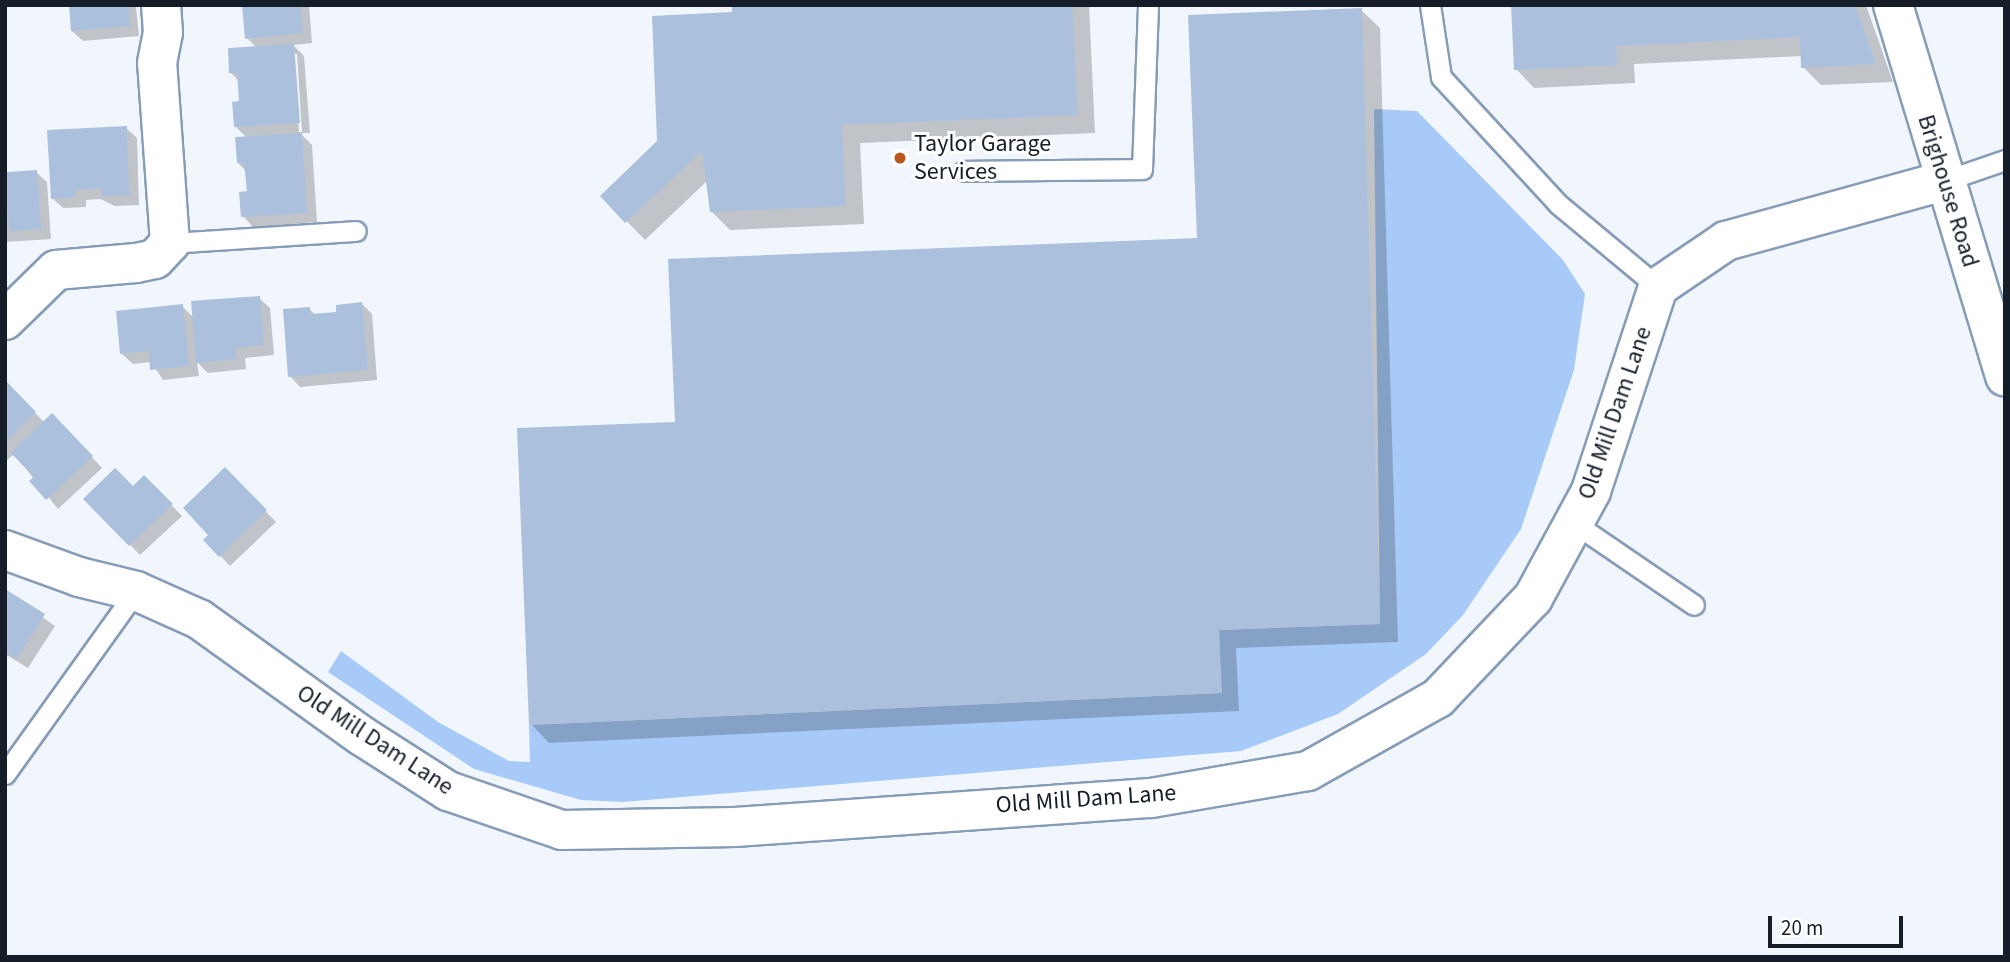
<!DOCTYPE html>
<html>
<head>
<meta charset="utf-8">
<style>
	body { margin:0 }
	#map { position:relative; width:2010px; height:962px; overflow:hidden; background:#f1f6fc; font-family:"Source Sans 3",sans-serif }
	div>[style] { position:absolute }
	.green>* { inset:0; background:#a8caf8 }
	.shadow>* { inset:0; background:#0003 }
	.building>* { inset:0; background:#abc0dd; transform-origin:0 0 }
	.roads { filter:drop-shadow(2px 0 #879cb7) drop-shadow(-2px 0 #879cb7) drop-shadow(0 2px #879cb7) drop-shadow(0 -2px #879cb7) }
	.service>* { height:19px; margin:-9.5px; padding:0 9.5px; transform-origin:9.5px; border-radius:9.5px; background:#fff }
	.minor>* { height:38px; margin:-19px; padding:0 19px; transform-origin:19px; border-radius:19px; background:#fff }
	.primary>* { height:38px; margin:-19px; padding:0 19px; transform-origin:19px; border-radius:19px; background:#fff }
	.dots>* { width:19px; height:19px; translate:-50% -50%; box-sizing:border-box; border:4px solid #fff; border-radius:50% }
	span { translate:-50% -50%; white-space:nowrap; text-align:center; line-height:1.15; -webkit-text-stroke:6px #fff; paint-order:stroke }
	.poi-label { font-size:24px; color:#151d28 }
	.left { translate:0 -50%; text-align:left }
	.street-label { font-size:24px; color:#151d28 }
	.frame { position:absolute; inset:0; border:7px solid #151d28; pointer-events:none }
	.scale { position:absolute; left:1768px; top:916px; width:135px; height:32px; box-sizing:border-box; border:4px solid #151d28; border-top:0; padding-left:9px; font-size:21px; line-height:24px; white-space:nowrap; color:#151d28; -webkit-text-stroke:5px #fff; paint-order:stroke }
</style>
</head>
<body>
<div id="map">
	<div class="green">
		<i style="clip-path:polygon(1374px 109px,1417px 111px,1563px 260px,1585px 294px,1574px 370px,1521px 529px,1463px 615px,1426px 654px,1338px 714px,1241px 751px,623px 802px,581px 800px,474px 769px,328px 672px,341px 651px,438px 722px,509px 761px,530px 762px,529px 725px,1221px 693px,1219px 630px,1380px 624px)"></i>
	</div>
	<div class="shadow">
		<i style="clip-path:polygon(70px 5px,144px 5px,136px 7px,139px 36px,83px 41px,72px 31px)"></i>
		<i style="clip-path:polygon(evenodd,244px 5px,309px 5px,312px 43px,293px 45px,304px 56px,310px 133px,300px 133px,312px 145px,317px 222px,253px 227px,243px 216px,248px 193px,246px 171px,238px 163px,247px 138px,235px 126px,241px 103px,239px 81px,231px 73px,257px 48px,247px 38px,244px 5px,293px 54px,297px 54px,302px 132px,299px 132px,293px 54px)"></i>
		<i style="clip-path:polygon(734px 5px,1089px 5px,1095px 133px,860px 143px,864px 224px,730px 230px,711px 211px,707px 181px,645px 240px,602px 196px,659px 142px,734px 14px)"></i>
		<i style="clip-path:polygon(1513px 5px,1866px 5px,1893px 82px,1821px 85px,1803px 67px,1802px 56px,1634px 64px,1635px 83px,1534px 88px,1516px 69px)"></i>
		<i style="clip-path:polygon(1361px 10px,1380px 28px,1398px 642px,1236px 648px,1239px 711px,549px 743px,531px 724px,677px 424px,1199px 239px)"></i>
		<i style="clip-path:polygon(126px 128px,137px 138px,139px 205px,115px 206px,100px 199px,86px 200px,86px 207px,63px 208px,52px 198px)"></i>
		<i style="clip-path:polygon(36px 172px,47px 182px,51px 239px,5px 242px,5px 174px)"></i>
		<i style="clip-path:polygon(259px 298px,270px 308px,274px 355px,245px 358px,246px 369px,208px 373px,197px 362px,199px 376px,163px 380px,151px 362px,133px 364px,122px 354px,182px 306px,194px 318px)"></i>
		<i style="clip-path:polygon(362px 304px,372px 314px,377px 380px,300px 387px,290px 376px,309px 308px,316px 316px,338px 314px)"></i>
		<i style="clip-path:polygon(5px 383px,45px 423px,63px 426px,102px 468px,58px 509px,14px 454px,5px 462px)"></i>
		<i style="clip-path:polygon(225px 470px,276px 522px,230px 566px,205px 540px,211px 535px)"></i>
		<i style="clip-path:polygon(144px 477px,182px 516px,140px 555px,86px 499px,133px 488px)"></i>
		<i style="clip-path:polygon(5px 591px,55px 626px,28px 668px,5px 654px)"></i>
	</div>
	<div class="building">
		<i style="clip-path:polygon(69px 5px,128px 5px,130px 26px,71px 31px)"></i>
		<i style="clip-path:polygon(242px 5px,300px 5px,303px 33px,245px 39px)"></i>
		<i style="clip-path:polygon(732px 5px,1072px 5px,1078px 115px,842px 125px,846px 206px,710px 212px,702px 151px,625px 223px,600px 196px,657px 141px,652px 16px,732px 12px)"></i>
		<i style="clip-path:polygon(1511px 5px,1855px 5px,1876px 64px,1801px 68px,1800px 37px,1616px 46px,1617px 65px,1514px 70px)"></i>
		<i style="clip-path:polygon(1362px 8px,1380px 624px,1219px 630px,1222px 693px,529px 725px,517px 428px,675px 422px,668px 259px,1197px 238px,1188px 15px)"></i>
		<i style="clip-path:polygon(294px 44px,300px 123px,234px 127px,232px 102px,239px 101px,237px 73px,229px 73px,228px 48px)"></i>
		<i style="clip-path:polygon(127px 126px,129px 195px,102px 196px,102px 189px,89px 189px,76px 190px,76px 197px,51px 199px,47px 130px)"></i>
		<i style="clip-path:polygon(302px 133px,307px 213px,241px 217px,239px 192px,247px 191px,244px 163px,237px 163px,235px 137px)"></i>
		<i style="left:37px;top:170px;width:59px;height:32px;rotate:86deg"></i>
		<i style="clip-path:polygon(260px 296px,264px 345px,236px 348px,237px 359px,196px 363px,191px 301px)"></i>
		<i style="clip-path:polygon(362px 302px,368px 370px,288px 377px,283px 309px,310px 307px,310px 314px,324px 313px,336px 312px,336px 305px)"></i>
		<i style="clip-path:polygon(183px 304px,189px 366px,150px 370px,149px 351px,120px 354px,116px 311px)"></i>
		<i style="clip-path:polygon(5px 380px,36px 412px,5px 442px)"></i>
		<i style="clip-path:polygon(52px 413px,93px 456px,46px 500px,29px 481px,34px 477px,11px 453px)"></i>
		<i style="clip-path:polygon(225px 467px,267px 510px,219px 557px,203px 540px,208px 535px,183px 508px)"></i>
		<i style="clip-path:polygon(115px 468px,133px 486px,144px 475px,173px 504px,129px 546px,83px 499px)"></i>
		<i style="clip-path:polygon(5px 589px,45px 614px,17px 659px,5px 652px)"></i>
	</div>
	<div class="roads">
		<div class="service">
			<i style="left:1430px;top:5px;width:73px;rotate:81.3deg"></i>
			<i style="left:1441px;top:77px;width:173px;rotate:47.3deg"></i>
			<i style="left:1558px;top:204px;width:130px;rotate:39.7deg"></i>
			<i style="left:964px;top:171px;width:178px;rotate:-0.6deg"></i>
			<i style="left:1142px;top:169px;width:164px;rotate:-87.9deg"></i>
			<i style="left:1944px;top:181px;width:65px;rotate:-19deg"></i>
			<i style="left:170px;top:243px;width:186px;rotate:-3.7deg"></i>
			<i style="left:1574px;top:523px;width:145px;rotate:34.3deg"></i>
			<i style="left:5px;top:774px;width:225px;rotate:-54.4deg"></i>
		</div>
		<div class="minor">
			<i style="left:5px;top:320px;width:71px;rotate:-44.4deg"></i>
			<i style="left:56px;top:270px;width:80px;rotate:-5deg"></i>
			<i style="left:136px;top:263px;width:19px;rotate:-12deg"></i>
			<i style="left:155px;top:259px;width:22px;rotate:-47deg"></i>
			<i style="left:170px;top:243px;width:180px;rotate:-94.1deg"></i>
			<i style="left:157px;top:63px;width:31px;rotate:-79deg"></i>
			<i style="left:163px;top:33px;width:28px;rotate:-94deg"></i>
			<i style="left:5px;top:550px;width:79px;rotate:20deg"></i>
			<i style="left:79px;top:577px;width:59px;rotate:13.8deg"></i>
			<i style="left:136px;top:591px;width:69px;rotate:24deg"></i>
			<i style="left:199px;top:619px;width:201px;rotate:35.7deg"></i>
			<i style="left:362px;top:736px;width:102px;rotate:32.6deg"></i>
			<i style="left:448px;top:791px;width:120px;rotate:18.9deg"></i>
			<i style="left:562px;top:830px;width:173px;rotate:-1deg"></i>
			<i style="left:735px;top:827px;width:417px;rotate:-4deg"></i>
			<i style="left:1151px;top:798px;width:159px;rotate:-9.8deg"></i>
			<i style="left:1308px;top:771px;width:149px;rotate:-29.3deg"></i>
			<i style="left:1438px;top:698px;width:138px;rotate:-46.5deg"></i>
			<i style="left:1533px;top:598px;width:122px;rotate:-61.5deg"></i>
			<i style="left:1591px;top:491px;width:215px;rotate:-71.8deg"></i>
			<i style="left:1658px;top:287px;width:82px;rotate:-34.1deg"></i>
			<i style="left:1726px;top:241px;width:226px;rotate:-15.4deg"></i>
		</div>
		<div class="primary">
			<i style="left:1893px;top:5px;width:388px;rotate:73.2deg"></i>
		</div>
	</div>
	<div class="dots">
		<i style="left:900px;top:158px;background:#b8561d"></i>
	</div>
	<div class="poi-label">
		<span class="left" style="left:914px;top:158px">Taylor Garage<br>Services</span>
	</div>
	<div class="street-label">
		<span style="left:1948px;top:191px;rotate:73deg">Brighouse Road</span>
		<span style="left:1615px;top:413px;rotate:-71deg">Old Mill Dam Lane</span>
		<span style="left:375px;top:740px;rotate:33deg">Old Mill Dam Lane</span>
		<span style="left:1086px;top:799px;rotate:-4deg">Old Mill Dam Lane</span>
	</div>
	<div class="frame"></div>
	<div class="scale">20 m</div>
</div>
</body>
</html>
